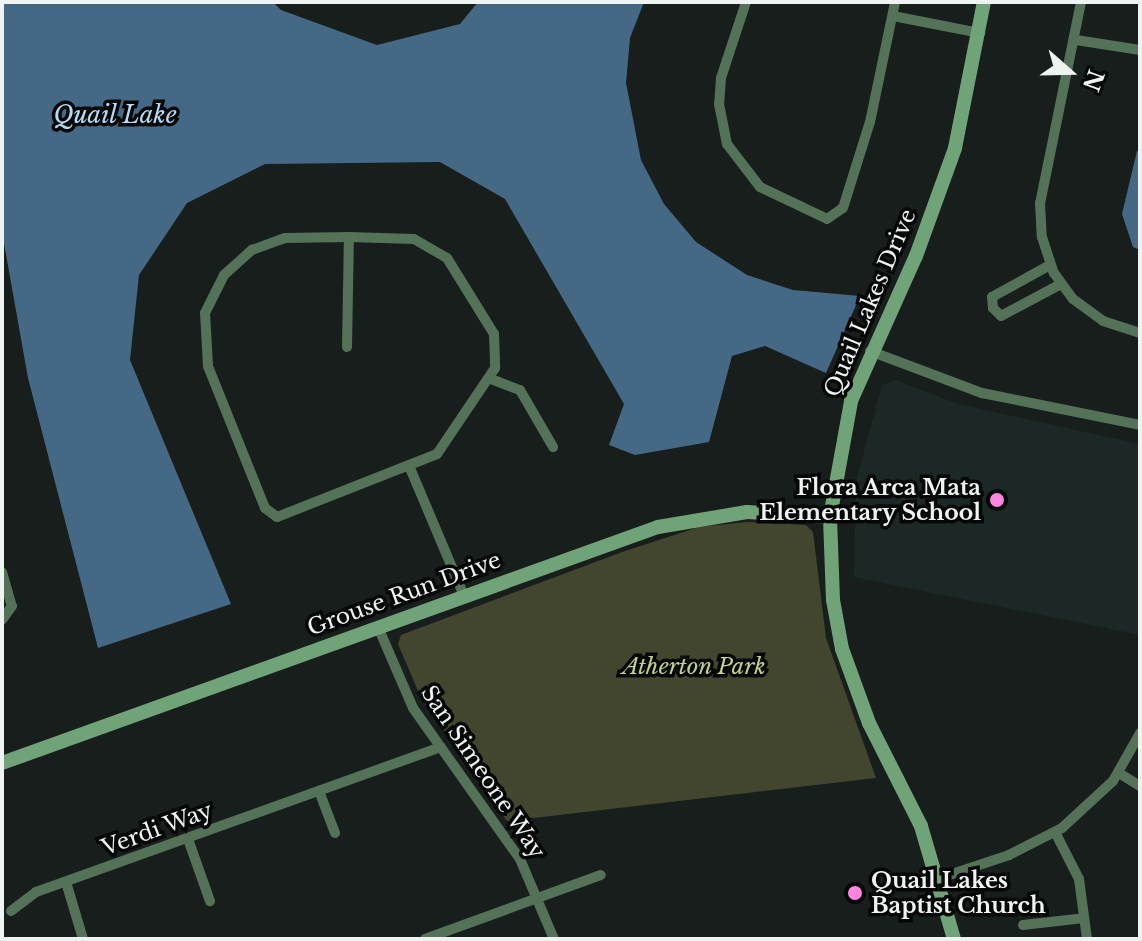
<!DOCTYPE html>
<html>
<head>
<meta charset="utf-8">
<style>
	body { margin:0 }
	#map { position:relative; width:1142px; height:941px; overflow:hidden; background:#181e1c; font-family:"Libre Baskerville",serif }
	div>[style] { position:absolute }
	.built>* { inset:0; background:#1b2825 }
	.green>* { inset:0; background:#42462e }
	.water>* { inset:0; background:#456985 }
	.street>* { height:10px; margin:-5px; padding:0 5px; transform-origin:5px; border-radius:5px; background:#537257 }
	.secondary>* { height:14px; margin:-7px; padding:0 7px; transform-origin:7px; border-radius:7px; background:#71a378 }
	.dots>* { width:22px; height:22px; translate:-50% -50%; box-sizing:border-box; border:4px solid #050707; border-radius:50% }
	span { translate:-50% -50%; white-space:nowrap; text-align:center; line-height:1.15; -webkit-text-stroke:7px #050707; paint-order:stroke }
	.street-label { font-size:22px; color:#eff3f2 }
	.poi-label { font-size:22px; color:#eff3f2; font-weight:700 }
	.right { translate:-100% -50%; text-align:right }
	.left { translate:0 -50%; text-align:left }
	.park-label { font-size:22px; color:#c4d18d; font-style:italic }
	.water-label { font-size:24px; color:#b5d8f4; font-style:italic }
	.frame { position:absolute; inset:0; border:4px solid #eff3f2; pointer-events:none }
	.north { position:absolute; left:1030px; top:32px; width:80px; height:80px; -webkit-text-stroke:6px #050707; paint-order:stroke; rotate:110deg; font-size:22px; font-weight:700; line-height:32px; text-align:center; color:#eff3f2 }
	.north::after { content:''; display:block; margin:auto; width:28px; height:36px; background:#eff3f2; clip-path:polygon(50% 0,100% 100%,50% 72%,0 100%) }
</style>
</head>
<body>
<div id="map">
	<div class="built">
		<i style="clip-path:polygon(896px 380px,958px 404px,1140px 444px,1140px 635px,854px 577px,856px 481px,882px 385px)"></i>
	</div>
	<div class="green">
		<i style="clip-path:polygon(747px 522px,806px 525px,813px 532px,826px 638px,876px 778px,507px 821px,422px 700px,398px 644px,401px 635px,622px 552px,699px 527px)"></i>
	</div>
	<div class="water">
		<i style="clip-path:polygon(2px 2px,273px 2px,281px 10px,377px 45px,460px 24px,478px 2px,644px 2px,630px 38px,626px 83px,641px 160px,664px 204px,696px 242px,747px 275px,793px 290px,860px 296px,826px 373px,765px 346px,732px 356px,709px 442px,635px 455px,609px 445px,624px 404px,505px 199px,440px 162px,265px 164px,187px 203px,139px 275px,130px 360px,231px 604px,98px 648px,28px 378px,2px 232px)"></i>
		<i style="clip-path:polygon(1137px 151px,1140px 151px,1140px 250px,1133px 247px,1122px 214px)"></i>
	</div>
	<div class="street">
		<i style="left:746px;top:2px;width:80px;rotate:108.2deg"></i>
		<i style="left:721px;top:78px;width:26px;rotate:94deg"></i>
		<i style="left:719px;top:104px;width:41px;rotate:78.7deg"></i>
		<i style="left:727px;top:144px;width:54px;rotate:52.5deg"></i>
		<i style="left:760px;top:187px;width:74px;rotate:25.5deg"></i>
		<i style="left:827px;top:219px;width:19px;rotate:-35deg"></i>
		<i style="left:843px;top:208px;width:90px;rotate:-72.6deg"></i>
		<i style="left:870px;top:122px;width:123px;rotate:-78.2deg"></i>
		<i style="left:1081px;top:2px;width:205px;rotate:101.5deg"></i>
		<i style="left:1040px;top:203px;width:34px;rotate:87deg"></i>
		<i style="left:1042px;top:237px;width:38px;rotate:72deg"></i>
		<i style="left:1054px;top:273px;width:32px;rotate:54deg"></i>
		<i style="left:1073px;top:299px;width:37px;rotate:36deg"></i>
		<i style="left:1103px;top:321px;width:39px;rotate:18deg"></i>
		<i style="left:893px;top:16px;width:89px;rotate:11.1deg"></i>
		<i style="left:1076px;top:40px;width:65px;rotate:8.9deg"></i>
		<i style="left:349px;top:237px;width:65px;rotate:1.8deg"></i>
		<i style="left:414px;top:239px;width:38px;rotate:30deg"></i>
		<i style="left:447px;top:258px;width:89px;rotate:58.3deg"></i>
		<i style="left:494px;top:334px;width:34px;rotate:88deg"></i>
		<i style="left:495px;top:368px;width:104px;rotate:124deg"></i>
		<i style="left:437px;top:454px;width:172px;rotate:158.5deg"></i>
		<i style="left:277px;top:517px;width:15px;rotate:-143deg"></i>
		<i style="left:265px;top:508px;width:153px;rotate:-111.9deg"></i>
		<i style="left:208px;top:366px;width:53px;rotate:-93.2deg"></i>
		<i style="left:205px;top:313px;width:42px;rotate:-63.4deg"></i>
		<i style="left:224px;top:275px;width:38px;rotate:-42deg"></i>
		<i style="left:252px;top:250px;width:35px;rotate:-20deg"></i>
		<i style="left:285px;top:238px;width:64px;rotate:-0.9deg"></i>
		<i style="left:1050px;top:265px;width:66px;rotate:151.1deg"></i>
		<i style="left:992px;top:297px;width:11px;rotate:85deg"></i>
		<i style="left:993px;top:308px;width:11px;rotate:45deg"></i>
		<i style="left:1001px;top:316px;width:68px;rotate:-28.1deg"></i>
		<i style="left:347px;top:347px;width:110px;rotate:-89deg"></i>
		<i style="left:870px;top:351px;width:120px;rotate:20.6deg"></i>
		<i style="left:982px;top:393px;width:161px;rotate:11.4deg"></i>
		<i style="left:491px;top:379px;width:31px;rotate:21deg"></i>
		<i style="left:520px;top:390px;width:66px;rotate:59.9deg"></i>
		<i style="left:410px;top:468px;width:139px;rotate:67.1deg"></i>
		<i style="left:2px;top:572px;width:35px;rotate:74deg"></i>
		<i style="left:12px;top:606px;width:17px;rotate:126deg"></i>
		<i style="left:378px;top:627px;width:88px;rotate:66.6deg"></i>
		<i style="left:413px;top:708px;width:185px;rotate:54.7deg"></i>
		<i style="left:520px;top:859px;width:87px;rotate:67deg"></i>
		<i style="left:1119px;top:773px;width:25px;rotate:32deg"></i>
		<i style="left:319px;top:791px;width:45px;rotate:69.1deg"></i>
		<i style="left:1055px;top:832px;width:53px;rotate:62.9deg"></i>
		<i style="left:1079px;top:879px;width:61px;rotate:82.4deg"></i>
		<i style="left:188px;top:839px;width:66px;rotate:70.5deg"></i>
		<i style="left:940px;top:878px;width:73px;rotate:-18.4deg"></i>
		<i style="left:1009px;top:855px;width:59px;rotate:-27deg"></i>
		<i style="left:1062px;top:828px;width:69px;rotate:-42.7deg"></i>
		<i style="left:1113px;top:781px;width:55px;rotate:-60.6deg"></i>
		<i style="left:66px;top:882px;width:59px;rotate:73.4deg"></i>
		<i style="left:11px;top:911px;width:31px;rotate:-37deg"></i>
		<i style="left:36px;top:892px;width:430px;rotate:-19.7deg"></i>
		<i style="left:1023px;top:925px;width:61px;rotate:-6.5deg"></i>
		<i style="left:425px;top:939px;width:187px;rotate:-20deg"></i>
	</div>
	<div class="secondary">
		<i style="left:2px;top:763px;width:697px;rotate:-19.79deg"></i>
		<i style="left:658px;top:527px;width:90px;rotate:-9.6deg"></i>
		<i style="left:747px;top:512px;width:83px;rotate:3.4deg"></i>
		<i style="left:954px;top:939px;width:118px;rotate:-106.3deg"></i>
		<i style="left:921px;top:826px;width:115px;rotate:-116.8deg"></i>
		<i style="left:869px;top:723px;width:79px;rotate:-110deg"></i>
		<i style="left:842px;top:649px;width:50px;rotate:-100.4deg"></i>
		<i style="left:833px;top:600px;width:83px;rotate:-92.1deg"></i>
		<i style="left:830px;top:517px;width:118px;rotate:-79.7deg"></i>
		<i style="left:851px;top:401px;width:159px;rotate:-65.9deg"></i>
		<i style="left:916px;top:256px;width:115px;rotate:-70.1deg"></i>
		<i style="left:955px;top:148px;width:149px;rotate:-78.8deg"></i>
	</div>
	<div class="dots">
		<i style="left:997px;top:500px;background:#ff85df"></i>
		<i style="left:855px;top:893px;background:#ff85df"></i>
	</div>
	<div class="street-label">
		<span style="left:870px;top:303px;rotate:-67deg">Quail Lakes Drive</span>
		<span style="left:404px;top:594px;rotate:-20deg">Grouse Run Drive</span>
		<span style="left:483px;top:772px;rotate:56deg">San Simeone Way</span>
		<span style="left:157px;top:829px;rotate:-20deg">Verdi Way</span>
	</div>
	<div class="poi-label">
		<span class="right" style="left:981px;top:500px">Flora Arca Mata<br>Elementary School</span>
		<span class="left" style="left:871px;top:893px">Quail Lakes<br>Baptist Church</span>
	</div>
	<div class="park-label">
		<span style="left:694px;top:667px">Atherton Park</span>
	</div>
	<div class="water-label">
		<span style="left:115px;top:115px">Quail Lake</span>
	</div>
	<div class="frame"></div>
	<div class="north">N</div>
</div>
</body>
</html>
